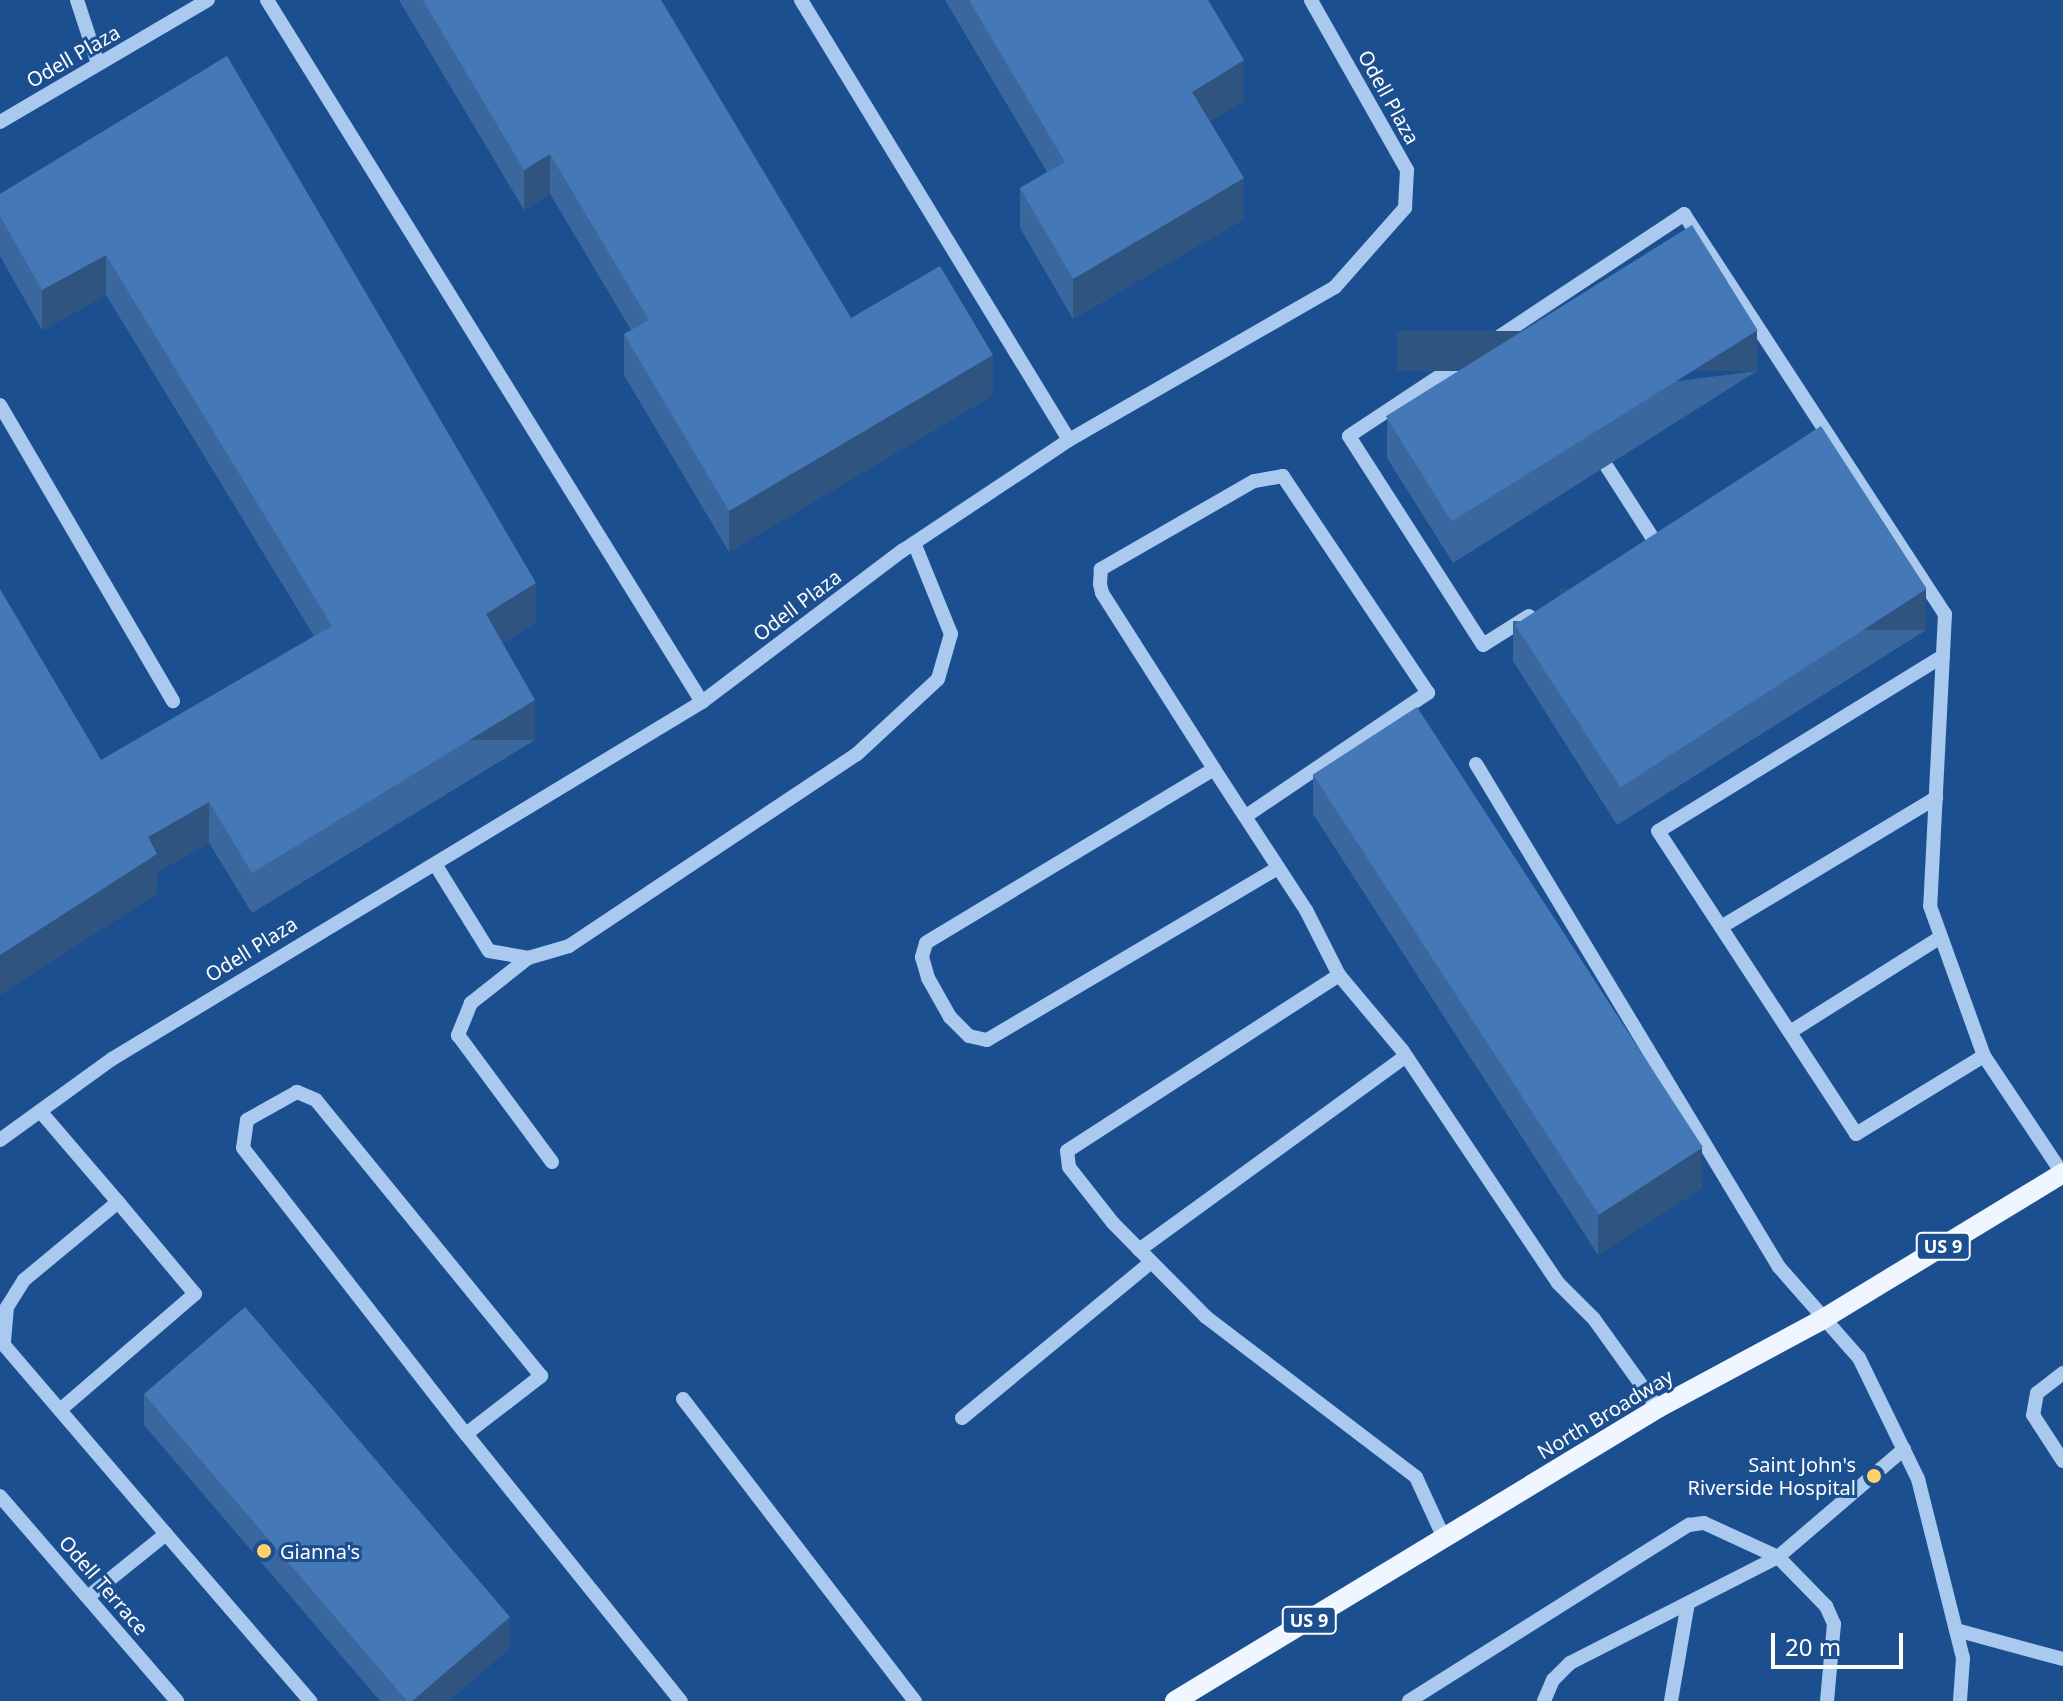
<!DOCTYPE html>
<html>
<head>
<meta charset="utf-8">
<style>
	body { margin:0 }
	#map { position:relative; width:2063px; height:1701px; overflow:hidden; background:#1b4f8f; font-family:"Noto Sans",sans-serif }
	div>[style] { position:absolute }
	.minor>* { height:14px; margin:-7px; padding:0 7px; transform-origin:7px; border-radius:7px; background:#a9c9ee }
	.major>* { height:20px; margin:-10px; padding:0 10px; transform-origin:10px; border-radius:10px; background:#f0f6ff }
	.wall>* { inset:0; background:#3a679d }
	.shaded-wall>* { inset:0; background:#305480; transform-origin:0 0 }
	.building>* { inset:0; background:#4478b7; transform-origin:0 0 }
	.dots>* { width:22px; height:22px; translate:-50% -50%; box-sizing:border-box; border:4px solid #1b4f8f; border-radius:50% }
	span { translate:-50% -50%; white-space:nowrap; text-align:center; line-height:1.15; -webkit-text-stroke:6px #1b4f8f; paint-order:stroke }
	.shield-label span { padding:2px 6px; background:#1b4f8f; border:2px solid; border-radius:6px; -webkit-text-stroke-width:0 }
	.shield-label { font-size:18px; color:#fff; font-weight:700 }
	.street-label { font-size:20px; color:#fff }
	.poi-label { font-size:20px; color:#fff }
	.right { translate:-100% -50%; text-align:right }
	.left { translate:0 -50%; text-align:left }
	.scale { position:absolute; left:1771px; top:1633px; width:132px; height:36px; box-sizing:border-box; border:4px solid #fff; border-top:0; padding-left:10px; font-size:24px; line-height:28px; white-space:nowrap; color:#fff; -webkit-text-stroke:6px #1b4f8f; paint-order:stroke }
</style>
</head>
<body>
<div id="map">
	<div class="minor">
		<i style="left:77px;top:0;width:67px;rotate:71.8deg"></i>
		<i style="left:267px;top:0;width:826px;rotate:58.22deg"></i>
		<i style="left:801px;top:0;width:515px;rotate:58.65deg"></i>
		<i style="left:0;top:122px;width:241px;rotate:-30.4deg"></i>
		<i style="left:0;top:405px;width:343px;rotate:59.7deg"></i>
		<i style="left:1607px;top:467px;width:83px;rotate:57.3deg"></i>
		<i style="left:1529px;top:616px;width:54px;rotate:147.8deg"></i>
		<i style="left:1483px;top:645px;width:248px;rotate:-122.7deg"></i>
		<i style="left:1349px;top:436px;width:402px;rotate:-33.5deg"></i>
		<i style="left:1684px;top:214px;width:478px;rotate:56.9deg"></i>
		<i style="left:1945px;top:614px;width:292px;rotate:92.9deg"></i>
		<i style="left:1930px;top:906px;width:159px;rotate:70.2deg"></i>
		<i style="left:1984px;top:1056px;width:141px;rotate:56.3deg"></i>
		<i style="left:1943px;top:656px;width:334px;rotate:148.4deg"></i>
		<i style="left:1658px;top:831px;width:362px;rotate:56.8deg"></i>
		<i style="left:1856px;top:1134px;width:150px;rotate:-31.4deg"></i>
		<i style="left:1476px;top:764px;width:587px;rotate:58.94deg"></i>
		<i style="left:1779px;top:1267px;width:121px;rotate:48.7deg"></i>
		<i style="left:1859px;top:1358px;width:135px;rotate:64deg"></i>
		<i style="left:1918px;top:1479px;width:185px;rotate:75.9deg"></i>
		<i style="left:1963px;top:1658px;width:43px;rotate:94deg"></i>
		<i style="left:1214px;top:769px;width:336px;rotate:148.9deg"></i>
		<i style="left:926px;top:943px;width:15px;rotate:106deg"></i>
		<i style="left:922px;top:957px;width:22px;rotate:74deg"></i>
		<i style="left:928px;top:978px;width:45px;rotate:60.6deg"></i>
		<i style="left:950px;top:1017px;width:27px;rotate:45deg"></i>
		<i style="left:969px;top:1036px;width:18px;rotate:13deg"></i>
		<i style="left:987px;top:1040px;width:338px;rotate:-30.6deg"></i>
		<i style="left:1246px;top:816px;width:220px;rotate:-34.1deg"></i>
		<i style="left:1428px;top:693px;width:261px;rotate:-123.8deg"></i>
		<i style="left:1283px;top:476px;width:29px;rotate:170deg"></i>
		<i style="left:1254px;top:481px;width:177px;rotate:150.1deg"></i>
		<i style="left:1101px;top:569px;width:15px;rotate:94deg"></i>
		<i style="left:1100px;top:584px;width:9px;rotate:77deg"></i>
		<i style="left:1102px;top:593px;width:209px;rotate:57.5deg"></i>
		<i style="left:1214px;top:769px;width:168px;rotate:56.9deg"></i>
		<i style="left:1306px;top:910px;width:73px;rotate:63.1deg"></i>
		<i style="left:435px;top:864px;width:102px;rotate:58.2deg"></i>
		<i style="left:489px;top:951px;width:40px;rotate:10deg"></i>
		<i style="left:528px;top:958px;width:43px;rotate:-16.3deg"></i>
		<i style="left:569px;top:946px;width:346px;rotate:-33.7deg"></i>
		<i style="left:857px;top:754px;width:110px;rotate:-42.8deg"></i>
		<i style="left:938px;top:679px;width:47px;rotate:-73.9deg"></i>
		<i style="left:951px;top:634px;width:98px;rotate:-112.1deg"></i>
		<i style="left:1721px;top:927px;width:251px;rotate:-31deg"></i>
		<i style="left:528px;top:958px;width:73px;rotate:141.7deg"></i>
		<i style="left:471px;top:1003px;width:35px;rotate:112deg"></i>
		<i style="left:458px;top:1035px;width:158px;rotate:53.5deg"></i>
		<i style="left:1790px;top:1032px;width:178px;rotate:-32.2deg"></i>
		<i style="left:40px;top:1111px;width:120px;rotate:49.4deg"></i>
		<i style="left:118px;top:1202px;width:122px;rotate:140.3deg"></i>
		<i style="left:24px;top:1280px;width:32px;rotate:122deg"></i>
		<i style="left:7px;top:1307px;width:38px;rotate:95deg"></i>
		<i style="left:4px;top:1345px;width:249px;rotate:49.4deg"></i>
		<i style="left:166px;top:1534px;width:100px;rotate:141.1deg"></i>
		<i style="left:0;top:1140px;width:138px;rotate:-35.9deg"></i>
		<i style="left:112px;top:1059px;width:690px;rotate:-31.18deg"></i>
		<i style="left:702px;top:702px;width:251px;rotate:-37.1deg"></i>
		<i style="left:902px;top:551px;width:201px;rotate:-33.6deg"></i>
		<i style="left:1069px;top:440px;width:307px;rotate:-29.9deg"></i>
		<i style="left:1335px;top:287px;width:106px;rotate:-48.5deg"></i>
		<i style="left:1405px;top:208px;width:38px;rotate:-87deg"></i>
		<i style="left:1407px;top:170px;width:195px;rotate:-119.5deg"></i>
		<i style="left:1139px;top:1250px;width:330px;rotate:-36deg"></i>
		<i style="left:2063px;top:1373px;width:33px;rotate:142deg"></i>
		<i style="left:2037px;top:1393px;width:22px;rotate:100deg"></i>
		<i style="left:2033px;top:1415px;width:55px;rotate:56.9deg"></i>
		<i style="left:683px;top:1399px;width:381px;rotate:52.5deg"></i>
		<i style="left:60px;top:1410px;width:178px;rotate:-40.7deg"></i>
		<i style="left:195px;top:1294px;width:120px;rotate:-129.9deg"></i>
		<i style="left:962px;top:1418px;width:245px;rotate:-39.5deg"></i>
		<i style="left:466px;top:1434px;width:95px;rotate:-37.7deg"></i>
		<i style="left:541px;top:1376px;width:356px;rotate:-129.2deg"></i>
		<i style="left:316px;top:1100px;width:21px;rotate:-157deg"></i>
		<i style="left:297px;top:1092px;width:57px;rotate:150.8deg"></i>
		<i style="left:247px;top:1120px;width:28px;rotate:98deg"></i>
		<i style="left:243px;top:1148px;width:363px;rotate:52.1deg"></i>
		<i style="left:466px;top:1434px;width:343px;rotate:51.2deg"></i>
		<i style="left:0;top:1496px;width:271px;rotate:49.2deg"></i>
		<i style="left:166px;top:1534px;width:221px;rotate:49.2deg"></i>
		<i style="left:1444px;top:1538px;width:67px;rotate:-114.7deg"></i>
		<i style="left:1416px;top:1477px;width:264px;rotate:-142.7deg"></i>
		<i style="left:1206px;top:1317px;width:132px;rotate:-134.7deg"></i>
		<i style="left:1113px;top:1223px;width:71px;rotate:-128.2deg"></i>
		<i style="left:1069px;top:1167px;width:16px;rotate:-97deg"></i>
		<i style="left:1067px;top:1151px;width:324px;rotate:-32.9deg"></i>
		<i style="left:1339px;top:975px;width:98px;rotate:50deg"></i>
		<i style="left:1402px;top:1050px;width:280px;rotate:56.2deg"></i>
		<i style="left:1558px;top:1283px;width:51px;rotate:45deg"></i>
		<i style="left:1594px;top:1319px;width:110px;rotate:54.3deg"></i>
		<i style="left:1956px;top:1630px;width:111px;rotate:15.2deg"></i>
		<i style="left:1409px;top:1701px;width:331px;rotate:-32.2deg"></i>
		<i style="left:1689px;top:1525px;width:15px;rotate:-8deg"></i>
		<i style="left:1704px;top:1523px;width:81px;rotate:24.7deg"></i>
		<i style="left:1778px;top:1557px;width:69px;rotate:45.6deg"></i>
		<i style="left:1826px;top:1606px;width:20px;rotate:66deg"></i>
		<i style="left:1834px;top:1624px;width:77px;rotate:95.2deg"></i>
		<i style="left:1544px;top:1701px;width:23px;rotate:-67deg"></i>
		<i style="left:1553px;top:1680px;width:24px;rotate:-45deg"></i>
		<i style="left:1570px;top:1663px;width:233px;rotate:-27deg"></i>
		<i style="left:1778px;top:1557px;width:166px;rotate:-40.6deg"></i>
		<i style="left:1671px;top:1701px;width:99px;rotate:-80.2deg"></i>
	</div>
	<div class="major">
		<i style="left:1175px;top:1701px;width:565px;rotate:-31.24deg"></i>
		<i style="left:1658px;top:1408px;width:187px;rotate:-28.3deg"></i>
		<i style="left:1823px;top:1319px;width:281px;rotate:-31.3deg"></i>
	</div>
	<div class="wall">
		<i style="clip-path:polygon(399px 0,661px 0,851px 318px,993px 395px,729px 552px,624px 375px,624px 334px,631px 330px,550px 194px,524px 210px)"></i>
		<i style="clip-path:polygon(945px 0,1208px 0,1244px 101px,1210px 121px,1244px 219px,1073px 319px,1020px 228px,1020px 188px,1047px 172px)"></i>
		<i style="clip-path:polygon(227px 56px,536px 623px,503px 643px,535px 740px,252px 913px,209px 843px,157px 872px,157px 894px,101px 760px,314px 636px,106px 295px,42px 330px,0 256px,0 194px)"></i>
		<i style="clip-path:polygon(1757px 371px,1453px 563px,1387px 458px,1387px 418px)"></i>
		<i style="clip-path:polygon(1513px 621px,1926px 630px,1617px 825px,1513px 661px)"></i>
		<i style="clip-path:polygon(1313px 774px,1702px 1188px,1598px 1255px,1313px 814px)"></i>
		<i style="clip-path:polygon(144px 1394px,510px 1648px,448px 1701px,380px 1701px,144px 1425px)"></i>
	</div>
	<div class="shaded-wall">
		<i style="clip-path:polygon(1244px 60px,1244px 101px,1192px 132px,1192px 92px)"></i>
		<i style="clip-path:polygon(550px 154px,550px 194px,524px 210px,524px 170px)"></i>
		<i style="clip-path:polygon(1244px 178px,1244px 219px,1073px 319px,1073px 279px)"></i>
		<i style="clip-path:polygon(106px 255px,106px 295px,42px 330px,42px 290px)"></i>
		<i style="left:1757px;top:331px;width:40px;height:360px;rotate:90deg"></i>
		<i style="clip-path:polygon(993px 355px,993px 395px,729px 552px,729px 511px)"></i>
		<i style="clip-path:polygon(536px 583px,536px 623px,486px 654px,486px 614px)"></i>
		<i style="left:1926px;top:589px;width:41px;height:366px;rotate:90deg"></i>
		<i style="left:535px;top:700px;width:40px;height:332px;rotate:90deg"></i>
		<i style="clip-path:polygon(209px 802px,209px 843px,157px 872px,157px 894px,0 995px,0 955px,148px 837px)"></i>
		<i style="clip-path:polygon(1702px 1148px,1702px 1188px,1598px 1255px,1598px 1215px)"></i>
		<i style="clip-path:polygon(510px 1617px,510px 1648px,448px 1701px,412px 1701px)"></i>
	</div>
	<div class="building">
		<i style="clip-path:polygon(423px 0,661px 0,851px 318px,940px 266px,993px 355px,729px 511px,624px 334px,649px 320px,550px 154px,524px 170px)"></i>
		<i style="clip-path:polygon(969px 0,1208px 0,1244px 60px,1192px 92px,1244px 178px,1073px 279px,1020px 188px,1065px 162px)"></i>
		<i style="clip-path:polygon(227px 56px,536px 583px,486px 614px,535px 700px,252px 873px,209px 802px,148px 837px,157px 854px,0 955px,0 589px,101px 760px,332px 626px,106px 255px,42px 290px,0 216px,0 194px)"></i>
		<i style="left:1692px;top:225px;width:124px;height:361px;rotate:58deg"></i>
		<i style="left:1821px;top:426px;width:194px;height:365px;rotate:57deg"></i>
		<i style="left:1417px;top:707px;width:525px;height:124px;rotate:57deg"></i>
		<i style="clip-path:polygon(245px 1307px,510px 1617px,412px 1701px,407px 1701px,144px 1394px)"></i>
	</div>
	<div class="dots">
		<i style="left:1874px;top:1476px;background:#ffd166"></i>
		<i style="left:264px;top:1551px;background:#ffd166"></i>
	</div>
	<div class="shield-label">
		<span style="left:1943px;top:1246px">US 9</span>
		<span style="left:1309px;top:1620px">US 9</span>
	</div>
	<div class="street-label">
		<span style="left:73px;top:56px;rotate:-30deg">Odell Plaza</span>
		<span style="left:1389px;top:97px;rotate:61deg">Odell Plaza</span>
		<span style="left:797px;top:605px;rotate:-37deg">Odell Plaza</span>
		<span style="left:251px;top:949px;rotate:-32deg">Odell Plaza</span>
		<span style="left:1605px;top:1414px;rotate:-31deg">North Broadway</span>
		<span style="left:104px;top:1585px;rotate:49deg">Odell Terrace</span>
	</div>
	<div class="poi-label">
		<span class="right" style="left:1856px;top:1476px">Saint John's<br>Riverside Hospital</span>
		<span class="left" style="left:280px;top:1551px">Gianna's</span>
	</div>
	<div class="scale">20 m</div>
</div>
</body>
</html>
